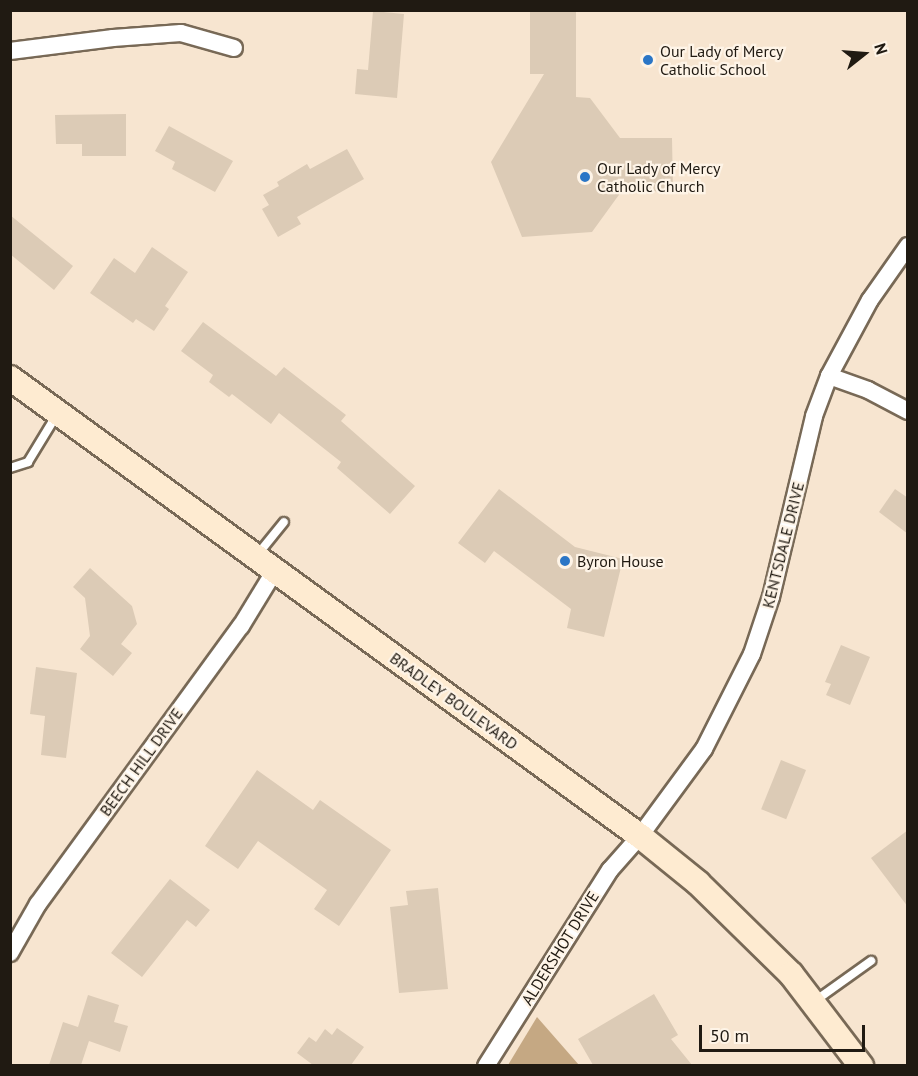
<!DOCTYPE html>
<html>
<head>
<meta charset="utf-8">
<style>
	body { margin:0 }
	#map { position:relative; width:918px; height:1076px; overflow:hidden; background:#f7e5d0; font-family:"PT Sans",sans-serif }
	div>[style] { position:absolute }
	.forest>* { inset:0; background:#c5a883 }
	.building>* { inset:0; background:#dccbb6; transform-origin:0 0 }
	.roads { filter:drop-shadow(2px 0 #786956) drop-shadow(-2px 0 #786956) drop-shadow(0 2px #786956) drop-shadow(0 -2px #786956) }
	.lane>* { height:8px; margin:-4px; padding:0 4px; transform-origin:4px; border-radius:4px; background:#fff }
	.street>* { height:16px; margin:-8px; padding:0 8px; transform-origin:8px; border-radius:8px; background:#fff }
	.secondary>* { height:24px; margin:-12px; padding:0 12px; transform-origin:12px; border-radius:12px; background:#feebd1 }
	.dots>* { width:16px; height:16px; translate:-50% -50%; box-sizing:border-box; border:3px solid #fef4e7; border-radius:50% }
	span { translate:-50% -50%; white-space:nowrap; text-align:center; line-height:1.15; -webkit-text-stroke:4.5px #fef4e7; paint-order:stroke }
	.poi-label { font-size:16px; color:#201a12 }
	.left { translate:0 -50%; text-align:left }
	.street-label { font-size:16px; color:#201a12 }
	.frame { position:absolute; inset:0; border:12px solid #201a12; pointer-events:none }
	.north { position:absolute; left:834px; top:24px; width:60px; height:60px; -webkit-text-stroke:4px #fef4e7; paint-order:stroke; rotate:73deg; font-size:16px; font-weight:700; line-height:24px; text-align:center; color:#201a12 }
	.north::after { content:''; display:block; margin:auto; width:21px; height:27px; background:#201a12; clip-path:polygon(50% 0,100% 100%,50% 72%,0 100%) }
	.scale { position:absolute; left:699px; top:1025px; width:166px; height:27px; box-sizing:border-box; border:3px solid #201a12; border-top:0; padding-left:8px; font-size:18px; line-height:21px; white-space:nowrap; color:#201a12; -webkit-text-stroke:4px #fef4e7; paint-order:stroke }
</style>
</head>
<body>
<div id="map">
	<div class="forest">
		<i style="clip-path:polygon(537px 1017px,579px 1065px,508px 1065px)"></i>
	</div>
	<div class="building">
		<i style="clip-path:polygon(530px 10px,576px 10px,576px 97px,590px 98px,620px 138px,672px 138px,673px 191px,621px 192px,592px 232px,522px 237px,491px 162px,544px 74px,530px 74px)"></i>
		<i style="clip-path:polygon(373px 11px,404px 14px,397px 98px,355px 94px,357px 69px,368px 70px)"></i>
		<i style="clip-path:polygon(126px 114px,126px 156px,82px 156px,82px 144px,56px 144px,55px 115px)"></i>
		<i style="clip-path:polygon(169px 126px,233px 161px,215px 192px,172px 169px,175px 162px,155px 151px)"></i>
		<i style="clip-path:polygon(347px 149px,364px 179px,297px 217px,301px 224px,278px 237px,262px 209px,269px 205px,263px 195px,279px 186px,277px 182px,307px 164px,310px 169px)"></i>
		<i style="clip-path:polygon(10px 215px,73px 266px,54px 290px,10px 254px)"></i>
		<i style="clip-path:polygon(152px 247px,188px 272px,165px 306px,169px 309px,154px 331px,136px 319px,133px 323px,90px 293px,114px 258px,135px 273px)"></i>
		<i style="clip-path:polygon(203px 322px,276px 376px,284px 367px,346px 415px,341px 421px,415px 486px,390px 514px,337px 468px,341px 462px,279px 413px,271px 424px,232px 394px,229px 397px,209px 382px,213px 375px,181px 351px)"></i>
		<i style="clip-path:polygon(499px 489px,575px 547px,623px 559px,604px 637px,567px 628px,571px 609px,494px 551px,485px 563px,458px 543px)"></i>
		<i style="clip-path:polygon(895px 489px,908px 498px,908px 534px,879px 512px)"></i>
		<i style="clip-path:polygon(90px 568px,132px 606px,137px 624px,121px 644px,132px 653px,113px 676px,80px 649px,90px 636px,85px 598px,73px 587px)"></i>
		<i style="clip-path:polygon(841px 645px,870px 657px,850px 705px,826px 695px,831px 684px,825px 682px)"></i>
		<i style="clip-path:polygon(36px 667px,77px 673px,66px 758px,41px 755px,45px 716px,30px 714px)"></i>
		<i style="left:781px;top:760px;width:27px;height:53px;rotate:22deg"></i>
		<i style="clip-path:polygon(257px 770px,313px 810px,320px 800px,391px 850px,339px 926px,314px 909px,327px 890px,258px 841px,238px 869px,205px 846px)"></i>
		<i style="clip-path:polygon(908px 830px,908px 907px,871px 858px)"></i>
		<i style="clip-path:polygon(170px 879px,210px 910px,196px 927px,187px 920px,142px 977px,111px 953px)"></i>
		<i style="clip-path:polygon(438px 888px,448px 989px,399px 993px,390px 907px,408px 905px,406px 891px)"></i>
		<i style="clip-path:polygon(654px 994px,678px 1035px,671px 1039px,692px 1065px,593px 1065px,578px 1039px)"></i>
		<i style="clip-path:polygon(88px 995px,119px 1005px,114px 1022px,128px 1026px,120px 1052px,89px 1041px,81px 1065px,49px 1065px,63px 1022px,78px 1027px)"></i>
		<i style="clip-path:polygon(337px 1028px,364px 1047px,351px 1065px,313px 1065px,297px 1053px,309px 1037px,316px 1042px,325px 1029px,332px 1035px)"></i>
	</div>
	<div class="roads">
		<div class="lane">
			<i style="left:10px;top:468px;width:19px;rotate:-18deg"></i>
			<i style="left:28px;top:462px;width:54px;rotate:-58.7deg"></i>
			<i style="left:258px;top:554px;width:41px;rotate:-50.9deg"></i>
			<i style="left:815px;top:1001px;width:69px;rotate:-35.5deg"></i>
		</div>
		<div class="street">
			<i style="left:10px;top:51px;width:104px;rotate:-7.2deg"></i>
			<i style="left:113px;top:38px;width:68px;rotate:-4.2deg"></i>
			<i style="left:181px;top:33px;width:55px;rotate:15.8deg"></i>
			<i style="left:829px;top:376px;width:41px;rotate:19.7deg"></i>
			<i style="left:868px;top:390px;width:45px;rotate:27.7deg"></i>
			<i style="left:10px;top:953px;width:56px;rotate:-60.3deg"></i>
			<i style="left:38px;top:904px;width:344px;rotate:-53.9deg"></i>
			<i style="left:241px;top:626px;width:63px;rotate:-58.6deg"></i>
			<i style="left:486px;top:1066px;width:232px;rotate:-57.7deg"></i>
			<i style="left:610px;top:870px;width:45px;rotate:-48.6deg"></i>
			<i style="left:640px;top:836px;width:108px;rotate:-53.7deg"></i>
			<i style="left:704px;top:749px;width:106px;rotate:-63.2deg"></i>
			<i style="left:752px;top:654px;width:60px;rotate:-71.6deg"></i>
			<i style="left:771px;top:597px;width:186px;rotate:-76.6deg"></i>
			<i style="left:814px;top:416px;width:43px;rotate:-69.4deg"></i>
			<i style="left:829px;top:376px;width:86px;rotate:-61.7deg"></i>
			<i style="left:870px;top:300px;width:66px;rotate:-54.9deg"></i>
		</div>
		<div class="secondary">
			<i style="left:10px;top:378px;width:779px;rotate:36.02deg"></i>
			<i style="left:640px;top:836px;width:75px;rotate:39deg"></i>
			<i style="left:698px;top:883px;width:130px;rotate:44.4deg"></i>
			<i style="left:791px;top:974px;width:116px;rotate:52.7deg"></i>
		</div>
	</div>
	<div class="dots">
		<i style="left:648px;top:60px;background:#2b76c6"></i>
		<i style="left:585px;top:177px;background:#2b76c6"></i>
		<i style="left:565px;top:561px;background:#2b76c6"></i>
	</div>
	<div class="poi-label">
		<span class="left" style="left:660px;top:60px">Our Lady of Mercy<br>Catholic School</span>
		<span class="left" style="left:597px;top:177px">Our Lady of Mercy<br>Catholic Church</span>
		<span class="left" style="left:577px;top:561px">Byron House</span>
	</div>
	<div class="street-label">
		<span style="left:783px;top:545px;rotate:-76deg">KENTSDALE DRIVE</span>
		<span style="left:454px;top:701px;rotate:36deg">BRADLEY BOULEVARD</span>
		<span style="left:141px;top:762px;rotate:-54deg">BEECH HILL DRIVE</span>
		<span style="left:560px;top:948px;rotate:-58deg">ALDERSHOT DRIVE</span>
	</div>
	<div class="frame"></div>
	<div class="north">N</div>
	<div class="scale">50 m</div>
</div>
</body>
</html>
